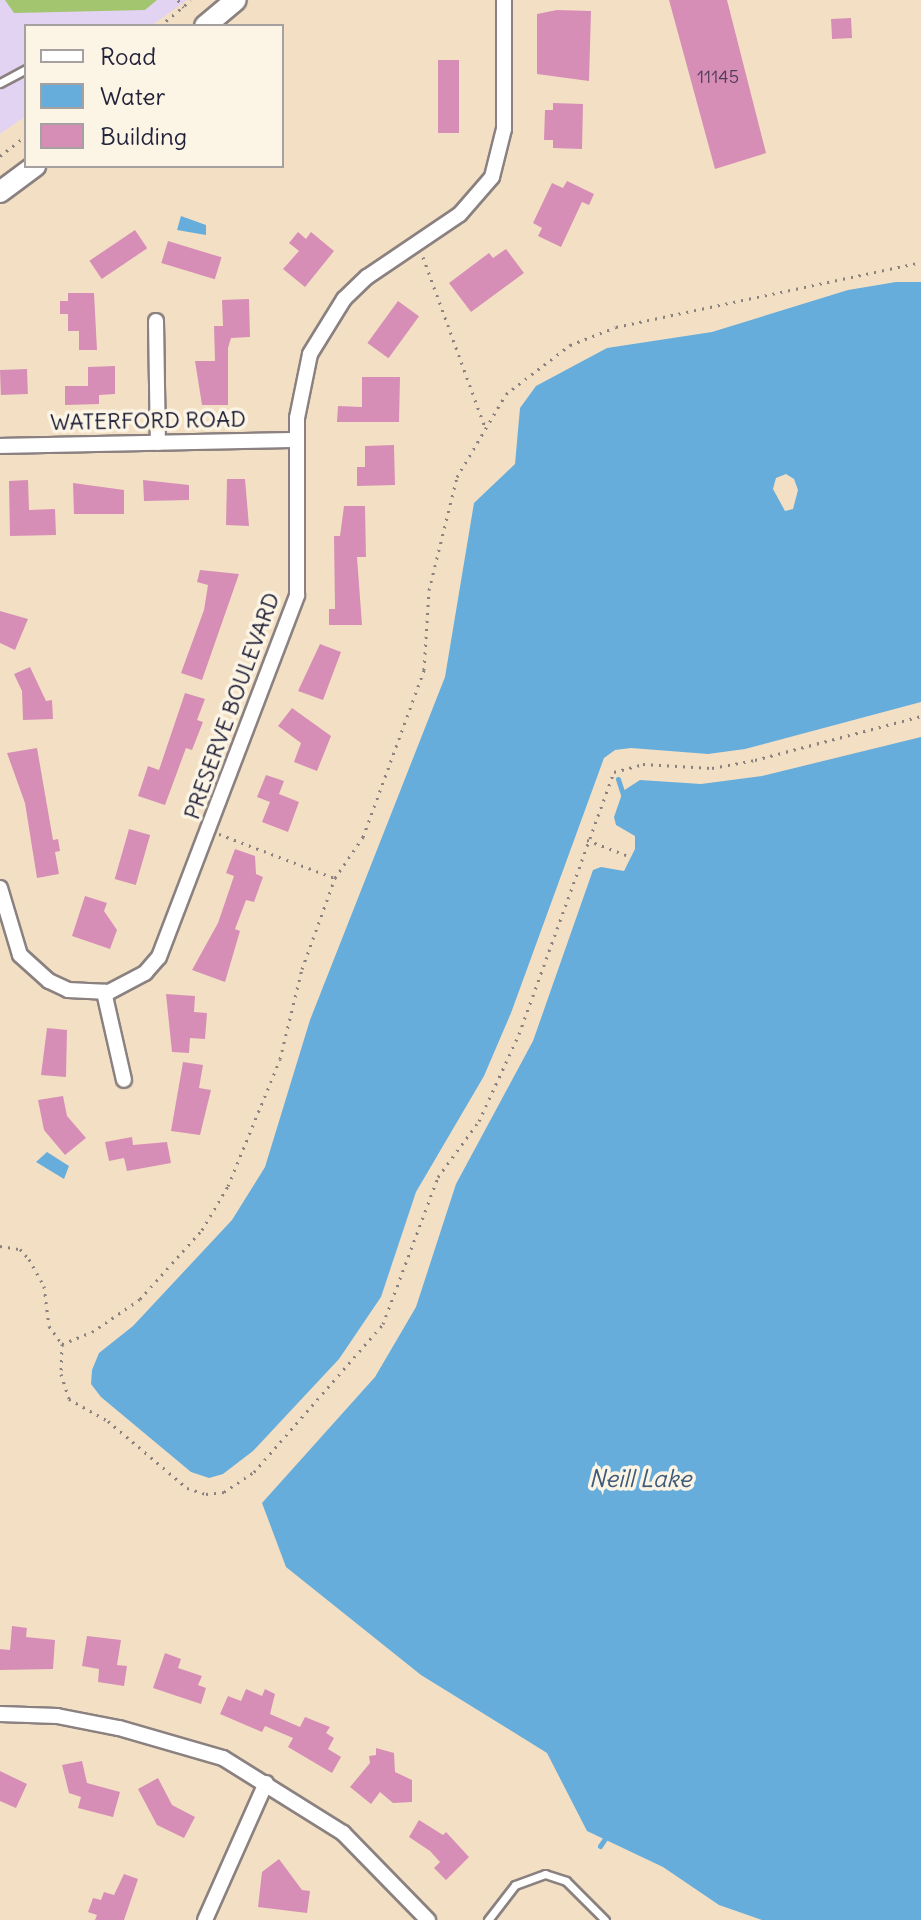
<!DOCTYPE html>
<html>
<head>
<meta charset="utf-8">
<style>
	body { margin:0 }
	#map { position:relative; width:921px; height:1920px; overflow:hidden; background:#f3e0c4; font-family:Delius,sans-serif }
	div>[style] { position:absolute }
	.built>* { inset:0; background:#e3d3f2 }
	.green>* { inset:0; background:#a3c56f }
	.water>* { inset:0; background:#66addc }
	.stream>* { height:5px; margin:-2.5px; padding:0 2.5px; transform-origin:2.5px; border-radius:2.5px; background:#66addc }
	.building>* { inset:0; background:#d68eb6; transform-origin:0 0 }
	.path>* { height:3px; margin-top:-1.5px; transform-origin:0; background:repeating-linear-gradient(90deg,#8a8180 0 2px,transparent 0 8px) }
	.roads { filter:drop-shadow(2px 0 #8a8180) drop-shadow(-2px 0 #8a8180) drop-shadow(0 2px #8a8180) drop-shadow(0 -2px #8a8180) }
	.lane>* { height:7px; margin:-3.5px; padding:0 3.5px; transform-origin:3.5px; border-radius:3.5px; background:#fff }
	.street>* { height:14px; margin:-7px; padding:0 7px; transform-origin:7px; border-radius:7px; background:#fff }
	.secondary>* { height:20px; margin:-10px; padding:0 10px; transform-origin:10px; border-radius:10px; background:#fff }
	span { translate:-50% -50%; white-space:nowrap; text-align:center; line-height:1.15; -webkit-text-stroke:7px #fcf5e5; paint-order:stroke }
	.number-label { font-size:18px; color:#4f3d5a }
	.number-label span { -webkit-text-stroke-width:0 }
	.street-label { font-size:22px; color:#22223b }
	.water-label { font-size:24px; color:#3d5a7b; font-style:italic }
	.legend { position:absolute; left:24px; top:24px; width:260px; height:144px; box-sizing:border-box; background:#fcf5e5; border:2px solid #a5a1a1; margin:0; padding:10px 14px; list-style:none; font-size:24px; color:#22223b }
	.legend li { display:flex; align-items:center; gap:16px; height:40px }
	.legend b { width:40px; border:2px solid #a5a1a1 }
</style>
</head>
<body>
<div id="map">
	<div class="built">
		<i style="clip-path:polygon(0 0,187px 0,151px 26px,26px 26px,26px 116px,0 134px)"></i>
	</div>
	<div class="green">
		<i style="clip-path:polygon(5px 0,157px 0,145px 10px,14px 13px)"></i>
	</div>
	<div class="water">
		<i style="clip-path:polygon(181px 216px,206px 225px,206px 235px,177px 230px)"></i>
		<i style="clip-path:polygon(evenodd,896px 282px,921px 282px,921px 702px,745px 749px,708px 754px,631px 748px,615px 750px,604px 758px,511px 1013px,484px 1076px,416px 1192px,381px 1297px,339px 1359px,253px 1451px,223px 1474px,209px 1478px,191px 1472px,101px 1397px,91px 1384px,92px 1370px,99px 1353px,133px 1326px,232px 1220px,265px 1167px,310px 1020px,445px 677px,474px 503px,515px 464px,520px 408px,536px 386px,607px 348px,712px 332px,848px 290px,896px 282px,786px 474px,794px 479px,798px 490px,793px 509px,785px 511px,773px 489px,776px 478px,786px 474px)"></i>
		<i style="clip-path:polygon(921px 737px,921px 1920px,762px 1920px,719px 1905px,663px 1867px,587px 1831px,547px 1753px,421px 1675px,286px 1567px,262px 1503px,375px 1377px,416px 1307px,456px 1184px,533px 1041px,593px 870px,601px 867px,624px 871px,635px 849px,635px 836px,616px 825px,614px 817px,623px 791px,640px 780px,701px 784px,762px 776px)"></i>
		<i style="clip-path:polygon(47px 1152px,69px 1166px,64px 1179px,36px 1162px)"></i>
	</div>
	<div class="stream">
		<i style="left:618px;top:779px;width:19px;rotate:72deg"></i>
		<i style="left:600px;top:1846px;width:11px;rotate:-56deg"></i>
	</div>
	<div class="building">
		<i style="clip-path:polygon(669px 0,727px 0,766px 153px,715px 169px)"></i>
		<i style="clip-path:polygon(557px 10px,591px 11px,589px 81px,537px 74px,537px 14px)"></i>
		<i style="left:851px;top:18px;width:20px;height:20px;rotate:87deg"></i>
		<i style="left:438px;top:60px;width:21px;height:73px"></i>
		<i style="clip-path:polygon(553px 103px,583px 104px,582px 149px,553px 148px,553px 140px,544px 140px,545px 110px,553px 110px)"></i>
		<i style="clip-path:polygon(567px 181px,594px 194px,589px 205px,582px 202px,561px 247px,538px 236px,542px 228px,533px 223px,552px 183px,563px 188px)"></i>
		<i style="left:135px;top:230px;width:22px;height:55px;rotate:56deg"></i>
		<i style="clip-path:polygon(298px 232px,306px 239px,311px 232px,334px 251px,305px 287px,283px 269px,299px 251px,289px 243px)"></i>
		<i style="left:168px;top:241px;width:56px;height:23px;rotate:17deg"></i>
		<i style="clip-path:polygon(506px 249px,524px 273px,471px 312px,449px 283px,489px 253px,493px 258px)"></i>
		<i style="clip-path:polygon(68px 293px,94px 293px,97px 350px,79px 350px,79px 331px,68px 331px,68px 314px,60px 314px,60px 301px,68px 301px)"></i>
		<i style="clip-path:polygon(249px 299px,250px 337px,231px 338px,228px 348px,228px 405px,202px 405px,195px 361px,215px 361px,214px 326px,223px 326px,222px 300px)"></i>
		<i style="left:398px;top:301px;width:26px;height:52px;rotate:36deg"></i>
		<i style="clip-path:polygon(115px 366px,115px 394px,99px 395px,99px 404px,65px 405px,65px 386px,88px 386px,88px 367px)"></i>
		<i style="left:27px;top:369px;width:25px;height:27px;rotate:88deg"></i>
		<i style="clip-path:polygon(362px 377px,400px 377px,399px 422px,337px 422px,338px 406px,362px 407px)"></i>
		<i style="clip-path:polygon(394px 445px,395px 485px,357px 486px,357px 467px,365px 467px,365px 446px)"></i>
		<i style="clip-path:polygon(227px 479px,245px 479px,249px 526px,226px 525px)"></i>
		<i style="clip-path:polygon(28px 480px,29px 510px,55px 509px,56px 535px,10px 536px,9px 481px)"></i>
		<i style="clip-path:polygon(143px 480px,189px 485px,189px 500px,144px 501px)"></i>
		<i style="clip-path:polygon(73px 483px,124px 490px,124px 514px,74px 514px)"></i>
		<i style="clip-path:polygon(344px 506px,365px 506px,366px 557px,357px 557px,362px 625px,329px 625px,329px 609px,335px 609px,334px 536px,340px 536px)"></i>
		<i style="clip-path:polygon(200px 570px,239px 574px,202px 680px,181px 673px,204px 610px,208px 585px,197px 582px)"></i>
		<i style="clip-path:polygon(0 611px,28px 619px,15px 650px,0 643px)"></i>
		<i style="clip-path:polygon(320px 644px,341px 652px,323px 700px,298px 691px)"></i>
		<i style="clip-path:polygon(30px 667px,46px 701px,52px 700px,53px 719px,23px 720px,22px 691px,14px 674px)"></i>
		<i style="clip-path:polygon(185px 693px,205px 699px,197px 720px,203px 722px,192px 750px,186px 748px,165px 805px,138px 796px,148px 766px,159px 770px)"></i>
		<i style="clip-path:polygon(292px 708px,331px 736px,317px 771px,294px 762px,301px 743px,278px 726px)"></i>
		<i style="clip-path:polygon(37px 748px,53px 840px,58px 839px,60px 851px,55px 852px,59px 874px,37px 878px,25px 803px,7px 753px)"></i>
		<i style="clip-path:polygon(266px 775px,284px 781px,279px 794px,299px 802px,288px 832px,262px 822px,270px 802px,257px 797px)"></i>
		<i style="left:129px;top:829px;width:22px;height:52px;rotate:16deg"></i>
		<i style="clip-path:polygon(235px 849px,255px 856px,256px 874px,263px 877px,254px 902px,246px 900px,235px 929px,240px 931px,225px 982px,192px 970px,218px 923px,234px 876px,226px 873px)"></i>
		<i style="clip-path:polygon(85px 896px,107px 903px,104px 911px,117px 930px,110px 949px,72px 936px)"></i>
		<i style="clip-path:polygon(166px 994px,195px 996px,194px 1012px,207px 1013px,205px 1039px,190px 1038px,189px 1053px,172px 1052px)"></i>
		<i style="clip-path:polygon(47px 1028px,67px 1030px,66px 1077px,41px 1075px)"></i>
		<i style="clip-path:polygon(183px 1062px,203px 1065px,199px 1088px,211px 1090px,200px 1135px,171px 1131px)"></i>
		<i style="clip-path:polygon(63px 1096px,67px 1116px,86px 1138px,65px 1155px,44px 1130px,38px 1100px)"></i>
		<i style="clip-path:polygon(132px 1137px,133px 1145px,167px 1142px,171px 1163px,127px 1171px,124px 1158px,109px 1161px,105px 1142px)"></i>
		<i style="clip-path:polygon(12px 1626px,27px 1628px,26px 1637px,55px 1640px,53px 1669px,0 1670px,0 1649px,10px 1650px)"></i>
		<i style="clip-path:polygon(87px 1636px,121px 1640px,117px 1665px,127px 1666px,124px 1686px,98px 1682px,99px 1669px,82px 1666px)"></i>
		<i style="clip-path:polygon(165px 1653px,181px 1659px,178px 1668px,202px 1676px,198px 1685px,206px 1688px,201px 1704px,153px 1688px)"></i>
		<i style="clip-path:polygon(246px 1689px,262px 1696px,265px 1689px,275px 1694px,270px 1714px,300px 1727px,305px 1717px,330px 1727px,326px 1733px,334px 1738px,328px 1749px,341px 1757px,332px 1773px,288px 1747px,293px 1738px,265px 1726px,262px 1732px,220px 1714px,228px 1696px,241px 1701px)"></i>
		<i style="clip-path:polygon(376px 1748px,394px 1753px,395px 1772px,412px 1780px,412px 1802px,393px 1803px,380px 1792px,371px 1804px,350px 1787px,370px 1763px,369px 1756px,376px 1755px)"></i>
		<i style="clip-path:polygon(82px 1761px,87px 1783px,120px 1792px,113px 1817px,78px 1808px,81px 1797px,69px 1793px,62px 1765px)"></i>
		<i style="clip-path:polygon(0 1771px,27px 1784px,16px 1808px,0 1801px)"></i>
		<i style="clip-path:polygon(158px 1778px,172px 1805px,195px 1817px,184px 1838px,157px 1825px,138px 1789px)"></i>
		<i style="clip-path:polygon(419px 1820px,443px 1835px,446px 1832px,469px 1857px,446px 1880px,434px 1868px,440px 1862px,430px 1851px,409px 1837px)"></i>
		<i style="clip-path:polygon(279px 1859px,302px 1890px,310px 1891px,307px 1913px,258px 1907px,262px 1872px)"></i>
		<i style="clip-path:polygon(124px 1874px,138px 1879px,124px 1920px,95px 1920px,97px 1915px,88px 1912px,93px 1898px,101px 1900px,104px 1892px,114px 1895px)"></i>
	</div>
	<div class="path">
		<i style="left:178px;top:0;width:9px;rotate:54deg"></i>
		<i style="left:160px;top:26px;width:40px;rotate:-40deg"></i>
		<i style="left:0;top:156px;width:33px;rotate:-38deg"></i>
		<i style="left:423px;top:257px;width:181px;rotate:70deg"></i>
		<i style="left:219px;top:834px;width:124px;rotate:20.8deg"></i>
		<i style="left:587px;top:840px;width:42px;rotate:21deg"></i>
		<i style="left:0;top:1246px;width:20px;rotate:9deg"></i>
		<i style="left:20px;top:1249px;width:13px;rotate:48deg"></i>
		<i style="left:29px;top:1259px;width:31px;rotate:61deg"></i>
		<i style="left:44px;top:1286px;width:40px;rotate:82.9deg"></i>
		<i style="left:49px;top:1326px;width:22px;rotate:54deg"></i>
		<i style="left:62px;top:1344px;width:32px;rotate:-22deg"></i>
		<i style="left:92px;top:1332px;width:58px;rotate:-34.5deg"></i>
		<i style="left:140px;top:1299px;width:93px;rotate:-48.1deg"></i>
		<i style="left:202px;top:1230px;width:51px;rotate:-59.4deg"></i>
		<i style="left:228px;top:1186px;width:137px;rotate:-67.7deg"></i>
		<i style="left:280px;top:1059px;width:93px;rotate:-76.3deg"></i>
		<i style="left:302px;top:969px;width:97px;rotate:-70.1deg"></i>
		<i style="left:335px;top:878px;width:50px;rotate:-55.7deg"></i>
		<i style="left:363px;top:837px;width:178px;rotate:-69.9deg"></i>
		<i style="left:424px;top:670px;width:80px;rotate:-86.4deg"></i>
		<i style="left:429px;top:590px;width:116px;rotate:-76.1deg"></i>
		<i style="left:457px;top:477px;width:96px;rotate:-59.4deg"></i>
		<i style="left:506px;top:394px;width:81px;rotate:-37.4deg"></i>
		<i style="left:570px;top:345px;width:49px;rotate:-21.4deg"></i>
		<i style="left:616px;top:327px;width:312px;rotate:-12deg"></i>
		<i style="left:62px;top:1344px;width:30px;rotate:92deg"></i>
		<i style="left:61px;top:1374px;width:26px;rotate:72deg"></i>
		<i style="left:69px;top:1399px;width:45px;rotate:29.4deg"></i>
		<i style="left:108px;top:1421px;width:104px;rotate:40.3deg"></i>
		<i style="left:187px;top:1488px;width:20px;rotate:18deg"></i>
		<i style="left:206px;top:1494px;width:18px;rotate:-6deg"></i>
		<i style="left:224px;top:1492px;width:36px;rotate:-34deg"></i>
		<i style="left:254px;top:1472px;width:196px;rotate:-48.9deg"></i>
		<i style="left:383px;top:1324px;width:157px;rotate:-69.5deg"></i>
		<i style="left:438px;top:1177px;width:69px;rotate:-53.8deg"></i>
		<i style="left:479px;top:1121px;width:96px;rotate:-65.3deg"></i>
		<i style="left:519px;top:1034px;width:279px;rotate:-70.1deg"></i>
		<i style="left:614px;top:772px;width:30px;rotate:-15deg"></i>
		<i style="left:643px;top:764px;width:69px;rotate:3.3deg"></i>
		<i style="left:712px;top:768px;width:44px;rotate:-10.5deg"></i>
		<i style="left:755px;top:760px;width:172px;rotate:-14.8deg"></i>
	</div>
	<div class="roads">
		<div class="lane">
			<i style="left:0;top:83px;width:30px;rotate:-28deg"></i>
			<i style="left:488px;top:1920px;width:44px;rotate:-52.4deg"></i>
			<i style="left:515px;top:1885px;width:32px;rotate:-20deg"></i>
			<i style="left:545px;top:1874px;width:22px;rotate:18deg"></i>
			<i style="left:566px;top:1881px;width:55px;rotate:45deg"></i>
		</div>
		<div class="street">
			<i style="left:156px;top:321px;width:122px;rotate:89.1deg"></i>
			<i style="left:0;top:446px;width:297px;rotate:-1.2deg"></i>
			<i style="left:0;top:888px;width:70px;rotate:73.4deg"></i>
			<i style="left:20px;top:955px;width:39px;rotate:42deg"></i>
			<i style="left:49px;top:981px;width:21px;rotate:25deg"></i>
			<i style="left:68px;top:990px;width:41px;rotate:2.8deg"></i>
			<i style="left:109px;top:992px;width:41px;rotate:-27.8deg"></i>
			<i style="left:145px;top:973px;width:21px;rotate:-49deg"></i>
			<i style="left:159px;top:957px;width:387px;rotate:-69.1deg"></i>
			<i style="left:297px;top:595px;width:177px;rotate:-90deg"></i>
			<i style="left:297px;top:418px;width:65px;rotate:-78.5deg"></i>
			<i style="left:310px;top:354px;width:65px;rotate:-58.3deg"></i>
			<i style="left:344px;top:299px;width:32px;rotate:-44deg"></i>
			<i style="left:367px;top:277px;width:112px;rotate:-34.1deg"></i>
			<i style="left:460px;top:214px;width:49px;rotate:-49.1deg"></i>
			<i style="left:492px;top:177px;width:49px;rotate:-76deg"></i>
			<i style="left:504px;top:129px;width:129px;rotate:-90deg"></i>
			<i style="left:104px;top:992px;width:90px;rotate:77.2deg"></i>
			<i style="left:0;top:1714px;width:57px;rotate:2deg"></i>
			<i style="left:57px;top:1716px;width:63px;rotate:11deg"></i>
			<i style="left:119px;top:1728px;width:108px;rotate:16.1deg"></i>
			<i style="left:223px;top:1758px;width:142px;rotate:32deg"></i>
			<i style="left:343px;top:1833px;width:122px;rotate:45.7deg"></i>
			<i style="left:205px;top:1920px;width:150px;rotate:-66deg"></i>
		</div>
		<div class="secondary">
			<i style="left:205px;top:26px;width:40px;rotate:-40deg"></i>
			<i style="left:0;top:192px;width:44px;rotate:-36.6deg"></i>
		</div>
	</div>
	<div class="number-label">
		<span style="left:718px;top:77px">11145</span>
	</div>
	<div class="street-label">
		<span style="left:148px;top:421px;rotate:-1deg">WATERFORD ROAD</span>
		<span style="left:232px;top:706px;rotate:-70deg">PRESERVE BOULEVARD</span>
	</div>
	<div class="water-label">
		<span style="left:640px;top:1479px">Neill Lake</span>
	</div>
	<ul class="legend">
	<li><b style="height:10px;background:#fff"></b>Road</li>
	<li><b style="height:22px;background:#66addc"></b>Water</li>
	<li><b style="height:22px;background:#d68eb6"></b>Building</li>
	</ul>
</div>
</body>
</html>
